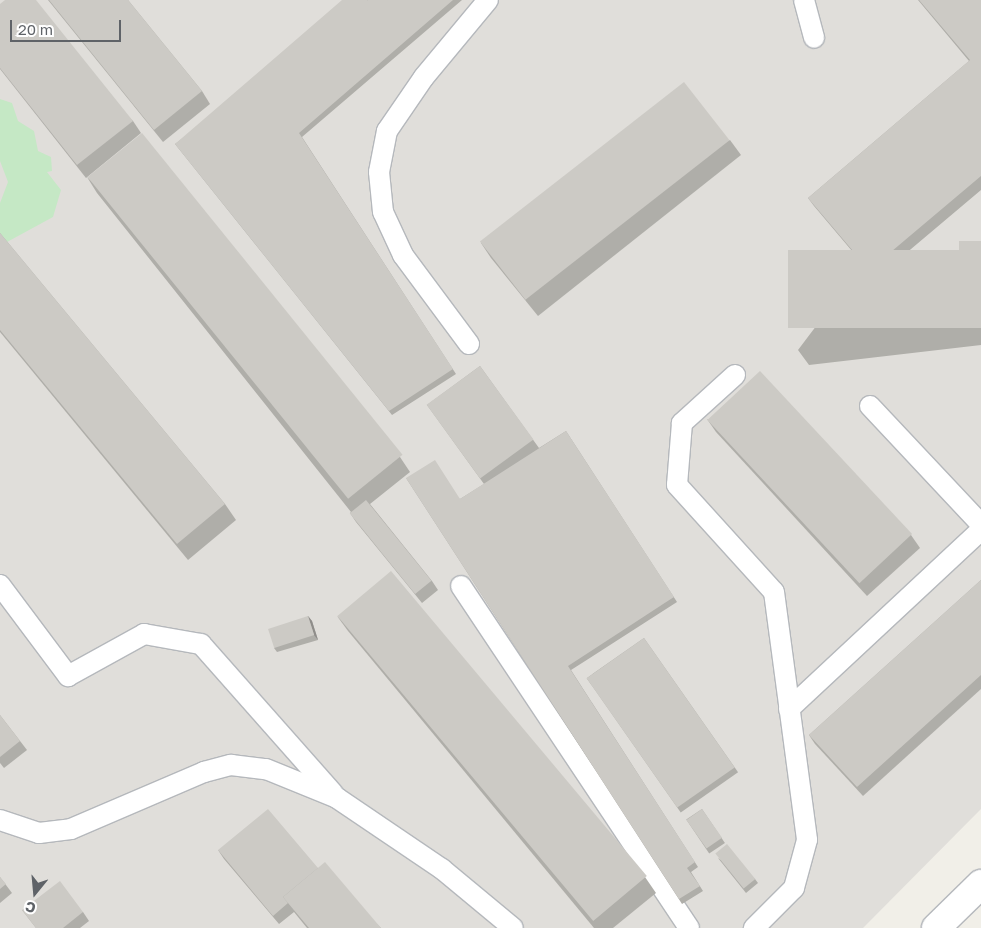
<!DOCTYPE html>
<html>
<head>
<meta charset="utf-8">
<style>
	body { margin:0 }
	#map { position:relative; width:981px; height:928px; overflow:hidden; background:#f1efe8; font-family:"Golos Text",sans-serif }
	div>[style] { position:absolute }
	.industrial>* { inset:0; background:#e0deda }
	.green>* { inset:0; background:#c5e8c5 }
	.roads { filter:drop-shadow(1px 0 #b5b8bc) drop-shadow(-1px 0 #b5b8bc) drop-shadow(0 1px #b5b8bc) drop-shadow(0 -1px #b5b8bc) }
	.lane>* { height:20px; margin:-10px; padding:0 10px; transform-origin:10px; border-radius:10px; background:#fff }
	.secondary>* { height:28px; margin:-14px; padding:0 14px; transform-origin:14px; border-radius:14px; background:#fff }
	.wall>* { inset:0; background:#afaea9; transform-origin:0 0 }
	.shaded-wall>* { inset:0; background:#8f8d8a }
	.building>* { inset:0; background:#cccac5; transform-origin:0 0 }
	span { translate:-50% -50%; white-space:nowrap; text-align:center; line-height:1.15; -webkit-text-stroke:4px #fff; paint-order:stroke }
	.north { position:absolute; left:10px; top:868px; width:50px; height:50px; -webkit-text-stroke:4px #fff; paint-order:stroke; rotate:197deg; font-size:14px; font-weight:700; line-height:20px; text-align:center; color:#5f6368 }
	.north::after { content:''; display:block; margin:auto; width:18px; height:22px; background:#5f6368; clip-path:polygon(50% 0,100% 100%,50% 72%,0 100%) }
	.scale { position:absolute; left:10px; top:20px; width:111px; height:22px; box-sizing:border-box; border:2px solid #5f6368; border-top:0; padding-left:6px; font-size:15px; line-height:18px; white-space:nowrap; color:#5f6368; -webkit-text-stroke:4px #fff; paint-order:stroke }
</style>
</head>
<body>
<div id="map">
	<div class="industrial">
		<i style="clip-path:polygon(0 0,981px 0,981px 809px,863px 928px,0 928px)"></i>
	</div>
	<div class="green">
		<i style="clip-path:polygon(0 99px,12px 103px,18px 121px,34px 131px,38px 151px,51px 157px,52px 171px,47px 172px,61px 190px,53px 217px,7px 242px,0 238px,0 203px,8px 182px,0 161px)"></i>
	</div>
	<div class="roads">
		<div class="lane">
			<i style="left:804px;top:0;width:39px;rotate:75deg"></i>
			<i style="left:469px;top:344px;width:111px;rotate:-126.6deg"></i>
			<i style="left:403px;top:255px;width:47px;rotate:-114.9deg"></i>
			<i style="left:383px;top:212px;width:40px;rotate:-95.7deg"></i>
			<i style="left:379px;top:172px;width:42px;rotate:-79deg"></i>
			<i style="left:387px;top:131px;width:65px;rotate:-55.6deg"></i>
			<i style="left:424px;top:77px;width:100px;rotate:-50.3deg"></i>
			<i style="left:735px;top:375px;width:72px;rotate:137.8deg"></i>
			<i style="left:682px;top:423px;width:62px;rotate:94.6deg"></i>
			<i style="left:677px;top:485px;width:144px;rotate:47.8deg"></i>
			<i style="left:774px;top:592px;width:250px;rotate:82.4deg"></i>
			<i style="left:807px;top:840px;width:50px;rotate:105.2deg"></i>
			<i style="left:794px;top:888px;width:57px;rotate:135deg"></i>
			<i style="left:870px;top:406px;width:162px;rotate:46.8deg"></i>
			<i style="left:0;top:585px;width:114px;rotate:53.2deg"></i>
			<i style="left:68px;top:676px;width:87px;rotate:-28.9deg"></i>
			<i style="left:144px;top:634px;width:58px;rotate:10deg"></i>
			<i style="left:201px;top:644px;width:199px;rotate:48.5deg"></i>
			<i style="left:461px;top:586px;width:411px;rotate:56.3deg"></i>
			<i style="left:789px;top:709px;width:262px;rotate:-43deg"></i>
			<i style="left:0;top:820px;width:41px;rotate:18.4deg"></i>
			<i style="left:39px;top:833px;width:32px;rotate:-7deg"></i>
			<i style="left:71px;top:829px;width:145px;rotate:-23.2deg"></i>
			<i style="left:204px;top:772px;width:28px;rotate:-15deg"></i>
			<i style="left:231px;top:765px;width:35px;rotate:7deg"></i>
			<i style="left:266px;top:769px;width:77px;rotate:22.2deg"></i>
			<i style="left:337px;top:798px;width:127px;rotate:34.1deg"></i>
			<i style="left:442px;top:869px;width:92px;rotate:39.7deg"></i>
		</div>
		<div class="secondary">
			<i style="left:936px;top:928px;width:63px;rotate:-44.4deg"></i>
		</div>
	</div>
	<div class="wall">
		<i style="clip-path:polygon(48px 0,128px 0,202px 91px,210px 104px,163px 142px)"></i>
		<i style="clip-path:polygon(368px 0,462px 0,302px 137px,456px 374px,392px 415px,175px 144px)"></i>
		<i style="clip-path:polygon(918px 0,981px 0,981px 190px,898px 260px,960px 253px,981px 241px,981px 345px,809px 365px,798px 350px,863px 264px,814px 206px,808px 198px,969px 61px)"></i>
		<i style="clip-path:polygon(0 4px,133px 121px,141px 133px,86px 178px,0 69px)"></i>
		<i style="clip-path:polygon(730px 140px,741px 155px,538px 316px,491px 258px,481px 243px)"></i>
		<i style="clip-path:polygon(87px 177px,400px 457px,410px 472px,370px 504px,432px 581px,438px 590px,422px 603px,356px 522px,350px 513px,351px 512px,97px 193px)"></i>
		<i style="clip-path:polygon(0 233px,225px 504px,236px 520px,188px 560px,0 332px)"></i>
		<i style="clip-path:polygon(480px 366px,539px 448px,566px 431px,677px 602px,571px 670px,698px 867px,691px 872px,703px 891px,682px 904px,406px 478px,460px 499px,484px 484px,427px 405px)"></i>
		<i style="clip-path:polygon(707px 419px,911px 535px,920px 548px,867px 596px,716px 432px)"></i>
		<i style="clip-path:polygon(981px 580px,981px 689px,863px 796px,815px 744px,809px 735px)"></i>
		<i style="clip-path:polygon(308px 616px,312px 621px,318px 640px,277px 652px,274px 648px)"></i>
		<i style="clip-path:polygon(337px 616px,645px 877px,656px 893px,613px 928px,594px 928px,348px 631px)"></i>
		<i style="left:644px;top:638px;width:164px;height:70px;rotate:55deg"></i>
		<i style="clip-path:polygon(0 715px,27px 750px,4px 768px,0 763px)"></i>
		<i style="left:702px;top:809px;width:41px;height:19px;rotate:56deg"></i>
		<i style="clip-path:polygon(218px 850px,318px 868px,381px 928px,307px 928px,294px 912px,279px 924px,224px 859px)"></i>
		<i style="clip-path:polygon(718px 858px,755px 879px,758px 883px,746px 893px)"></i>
		<i style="clip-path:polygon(0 877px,12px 893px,0 903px)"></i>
		<i style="clip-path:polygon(22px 910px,83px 912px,89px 921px,80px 928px,36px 928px)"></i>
	</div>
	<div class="shaded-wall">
		<i style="clip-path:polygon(308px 616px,312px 621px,318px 640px,314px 635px)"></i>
	</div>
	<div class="building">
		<i style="clip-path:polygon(5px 0,36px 0,133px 121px,77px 165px,0 68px,0 4px)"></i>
		<i style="clip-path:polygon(49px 0,128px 0,202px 91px,154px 130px)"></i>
		<i style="clip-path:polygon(342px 0,367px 0,367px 1px,368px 0,453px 0,299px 133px,453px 369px,389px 411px,175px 144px)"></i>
		<i style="clip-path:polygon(919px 0,981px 0,981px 176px,879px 262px,864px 264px,808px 198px,970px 60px)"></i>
		<i style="left:684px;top:82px;width:74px;height:259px;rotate:52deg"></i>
		<i style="left:142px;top:133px;width:414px;height:70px;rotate:51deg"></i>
		<i style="clip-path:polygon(0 233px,225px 504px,177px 544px,0 330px)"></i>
		<i style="left:981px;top:241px;width:9px;height:22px;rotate:90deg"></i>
		<i style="left:981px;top:250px;width:78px;height:193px;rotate:90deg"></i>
		<i style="left:480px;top:366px;width:91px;height:66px;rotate:54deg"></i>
		<i style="left:760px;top:371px;width:223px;height:72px;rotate:47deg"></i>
		<i style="clip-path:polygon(566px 431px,674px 597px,568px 666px,695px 862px,687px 868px,700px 886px,679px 899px,406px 478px,435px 460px,460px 499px)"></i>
		<i style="left:366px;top:500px;width:104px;height:21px;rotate:51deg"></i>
		<i style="left:391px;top:571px;width:398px;height:70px;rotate:50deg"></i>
		<i style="clip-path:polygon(981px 580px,981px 675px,857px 787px,809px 735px)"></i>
		<i style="left:308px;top:616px;width:20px;height:42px;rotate:72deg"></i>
		<i style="left:644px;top:638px;width:158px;height:70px;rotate:55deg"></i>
		<i style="clip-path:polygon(0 715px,20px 741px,0 757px)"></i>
		<i style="clip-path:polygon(268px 809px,318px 868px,283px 897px,288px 903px,273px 916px,218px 850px)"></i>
		<i style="left:702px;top:809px;width:35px;height:19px;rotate:55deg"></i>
		<i style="left:727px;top:844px;width:45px;height:15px;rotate:51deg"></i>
		<i style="clip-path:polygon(325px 862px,381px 928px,309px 928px,283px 897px)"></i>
		<i style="clip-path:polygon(0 877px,6px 884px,0 889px)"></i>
		<i style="clip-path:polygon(60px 881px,83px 912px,63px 928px,36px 928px,22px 910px)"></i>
	</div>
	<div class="north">С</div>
	<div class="scale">20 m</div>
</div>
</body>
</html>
